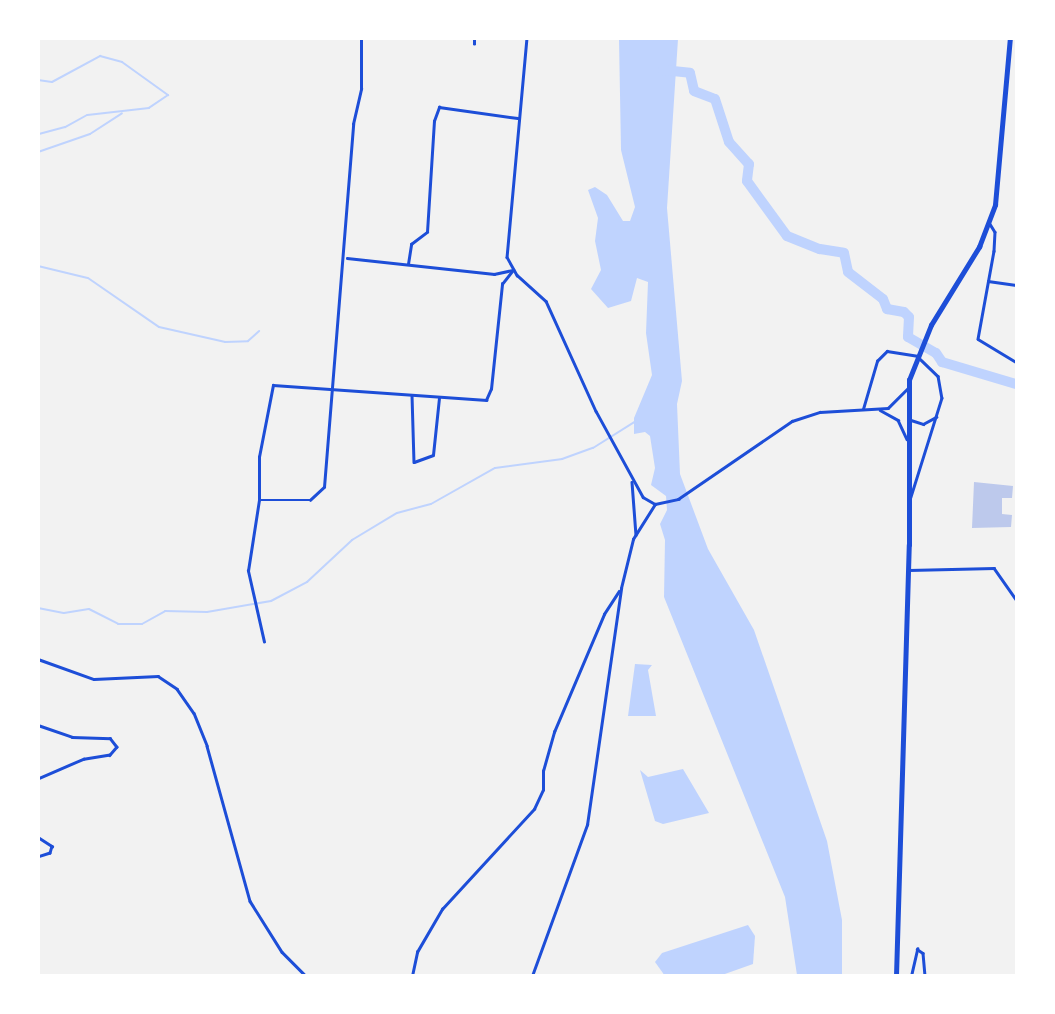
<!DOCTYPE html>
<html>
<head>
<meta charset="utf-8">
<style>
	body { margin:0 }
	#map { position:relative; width:1055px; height:1014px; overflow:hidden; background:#f2f2f2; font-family:Mulish,sans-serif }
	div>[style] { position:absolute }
	.water>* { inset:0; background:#bfd3fe }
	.stream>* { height:2px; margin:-1px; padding:0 1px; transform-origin:1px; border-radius:1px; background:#bfd3fe }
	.river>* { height:10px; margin:-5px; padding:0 5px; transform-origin:5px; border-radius:5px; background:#bfd3fe }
	.building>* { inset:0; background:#bdc9ec }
	.minor>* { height:2.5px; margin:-1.25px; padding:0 1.25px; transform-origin:1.25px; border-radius:1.25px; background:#1d4ed8 }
	.primary>* { height:4.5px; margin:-2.25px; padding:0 2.25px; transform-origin:2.25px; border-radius:2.25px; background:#1d4ed8 }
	span { translate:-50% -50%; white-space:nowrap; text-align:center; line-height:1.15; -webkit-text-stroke:7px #fff; paint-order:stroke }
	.frame { position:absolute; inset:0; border:40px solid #fff; pointer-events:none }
</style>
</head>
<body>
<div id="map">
	<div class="water">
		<i style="clip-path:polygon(619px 39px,678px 39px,667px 208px,682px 381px,677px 404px,680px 474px,708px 549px,754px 630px,827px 841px,842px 920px,842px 975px,797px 975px,785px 897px,664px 597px,665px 540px,660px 524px,667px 510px,666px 496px,651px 485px,655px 468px,650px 436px,645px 432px,634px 434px,634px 418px,652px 375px,646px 333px,648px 282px,637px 278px,631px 301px,608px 308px,591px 289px,601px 270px,595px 241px,598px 218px,588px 190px,595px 187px,607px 195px,623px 221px,630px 221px,635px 207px,621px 150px)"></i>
		<i style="clip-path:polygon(635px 664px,652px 665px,648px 670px,656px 716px,628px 716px)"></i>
		<i style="clip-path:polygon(683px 769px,709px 813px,663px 824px,655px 821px,640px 770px,648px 777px)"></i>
		<i style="clip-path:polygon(748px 925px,755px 936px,753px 964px,722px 975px,665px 976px,655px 962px,662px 953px)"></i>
	</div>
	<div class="stream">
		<i style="left:38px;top:80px;width:14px;rotate:8deg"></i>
		<i style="left:52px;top:82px;width:55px;rotate:-28.4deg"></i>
		<i style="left:100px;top:56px;width:23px;rotate:15deg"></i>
		<i style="left:122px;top:62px;width:57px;rotate:35.7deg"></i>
		<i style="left:168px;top:95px;width:23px;rotate:146deg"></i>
		<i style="left:149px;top:108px;width:62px;rotate:173.6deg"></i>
		<i style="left:87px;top:115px;width:25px;rotate:151deg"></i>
		<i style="left:65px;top:127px;width:28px;rotate:165deg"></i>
		<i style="left:38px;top:152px;width:55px;rotate:-19.1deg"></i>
		<i style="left:90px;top:134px;width:38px;rotate:-33deg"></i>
		<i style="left:38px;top:266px;width:51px;rotate:13.5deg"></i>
		<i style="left:88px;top:278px;width:86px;rotate:34.6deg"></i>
		<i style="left:159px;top:327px;width:68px;rotate:12.8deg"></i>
		<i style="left:225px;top:342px;width:23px;rotate:-2deg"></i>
		<i style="left:248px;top:341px;width:15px;rotate:-42deg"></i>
		<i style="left:38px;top:608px;width:26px;rotate:11deg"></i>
		<i style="left:64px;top:613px;width:25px;rotate:-9deg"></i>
		<i style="left:89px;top:609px;width:33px;rotate:27deg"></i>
		<i style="left:118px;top:624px;width:24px"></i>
		<i style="left:142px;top:624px;width:26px;rotate:-29deg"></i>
		<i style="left:165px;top:611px;width:42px;rotate:1.4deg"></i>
		<i style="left:207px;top:612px;width:65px;rotate:-9.8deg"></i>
		<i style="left:271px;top:601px;width:41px;rotate:-27.8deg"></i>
		<i style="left:307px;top:582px;width:62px;rotate:-43deg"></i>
		<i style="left:352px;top:540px;width:52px;rotate:-31deg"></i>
		<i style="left:397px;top:513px;width:35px;rotate:-15deg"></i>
		<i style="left:431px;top:504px;width:73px;rotate:-29.4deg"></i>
		<i style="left:495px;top:468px;width:68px;rotate:-7.7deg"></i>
		<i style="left:562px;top:459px;width:33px;rotate:-20deg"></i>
		<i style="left:593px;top:448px;width:51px;rotate:-32.1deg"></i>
	</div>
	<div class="river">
		<i style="left:663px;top:70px;width:27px;rotate:6deg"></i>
		<i style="left:690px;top:73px;width:18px;rotate:77deg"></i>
		<i style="left:694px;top:91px;width:22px;rotate:21deg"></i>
		<i style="left:715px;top:99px;width:45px;rotate:72deg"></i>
		<i style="left:729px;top:142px;width:30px;rotate:48deg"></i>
		<i style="left:749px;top:164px;width:17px;rotate:97deg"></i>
		<i style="left:747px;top:181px;width:68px;rotate:54deg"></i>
		<i style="left:787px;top:236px;width:35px;rotate:22deg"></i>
		<i style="left:820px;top:249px;width:24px;rotate:9deg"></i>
		<i style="left:844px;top:253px;width:19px;rotate:78deg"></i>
		<i style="left:848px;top:272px;width:44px;rotate:37.6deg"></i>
		<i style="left:883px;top:299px;width:11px;rotate:68deg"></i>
		<i style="left:887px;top:309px;width:17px;rotate:10deg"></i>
		<i style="left:904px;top:312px;width:7px;rotate:45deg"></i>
		<i style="left:909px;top:317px;width:20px;rotate:93deg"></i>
		<i style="left:908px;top:337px;width:32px;rotate:30deg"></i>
		<i style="left:936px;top:353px;width:11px;rotate:56deg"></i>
		<i style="left:942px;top:362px;width:77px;rotate:16.6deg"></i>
	</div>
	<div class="building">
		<i style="clip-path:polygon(974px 482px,1013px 486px,1012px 498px,1002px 498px,1002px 514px,1012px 515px,1011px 527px,972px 528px)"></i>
	</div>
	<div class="minor">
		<i style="left:527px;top:38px;width:220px;rotate:95.2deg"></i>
		<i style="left:507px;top:257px;width:21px;rotate:61deg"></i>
		<i style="left:517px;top:275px;width:39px;rotate:42deg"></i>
		<i style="left:546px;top:301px;width:121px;rotate:65.6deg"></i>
		<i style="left:596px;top:411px;width:98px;rotate:61.3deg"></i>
		<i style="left:643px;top:497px;width:14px;rotate:30deg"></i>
		<i style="left:655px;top:504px;width:24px;rotate:-12deg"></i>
		<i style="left:678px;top:499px;width:138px;rotate:-34.4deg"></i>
		<i style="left:792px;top:421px;width:29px;rotate:-18deg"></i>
		<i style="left:820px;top:412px;width:68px;rotate:-3.4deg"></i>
		<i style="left:888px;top:408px;width:28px;rotate:-45deg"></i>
		<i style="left:474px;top:44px;width:6px;rotate:-90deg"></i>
		<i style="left:990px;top:224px;width:9px;rotate:58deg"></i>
		<i style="left:995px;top:232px;width:19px;rotate:93deg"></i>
		<i style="left:994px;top:251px;width:89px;rotate:100.3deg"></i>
		<i style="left:978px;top:339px;width:44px;rotate:31.2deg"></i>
		<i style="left:347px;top:258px;width:148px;rotate:6.2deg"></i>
		<i style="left:494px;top:274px;width:19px;rotate:-12deg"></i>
		<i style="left:408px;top:264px;width:20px;rotate:-81deg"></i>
		<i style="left:411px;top:244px;width:20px;rotate:-37deg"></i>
		<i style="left:427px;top:232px;width:111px;rotate:-86.4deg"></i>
		<i style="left:434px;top:121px;width:15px;rotate:-70deg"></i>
		<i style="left:439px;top:107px;width:79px;rotate:8deg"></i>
		<i style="left:988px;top:281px;width:28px;rotate:8deg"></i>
		<i style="left:412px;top:395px;width:67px;rotate:88.3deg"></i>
		<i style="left:414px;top:462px;width:20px;rotate:-20deg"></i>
		<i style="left:433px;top:455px;width:57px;rotate:-84deg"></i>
		<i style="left:863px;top:409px;width:50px;rotate:-73.7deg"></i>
		<i style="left:877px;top:361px;width:14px;rotate:-45deg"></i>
		<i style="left:887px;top:351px;width:30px;rotate:9deg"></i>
		<i style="left:917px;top:356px;width:29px;rotate:44deg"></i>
		<i style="left:938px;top:376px;width:22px;rotate:80deg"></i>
		<i style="left:942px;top:398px;width:104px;rotate:107.4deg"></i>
		<i style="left:880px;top:410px;width:21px;rotate:29deg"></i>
		<i style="left:898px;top:420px;width:21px;rotate:65deg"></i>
		<i style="left:911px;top:420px;width:13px;rotate:18deg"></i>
		<i style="left:923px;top:424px;width:15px;rotate:-28deg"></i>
		<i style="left:632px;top:482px;width:53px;rotate:85.7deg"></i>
		<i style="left:259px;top:500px;width:51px"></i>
		<i style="left:310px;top:500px;width:19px;rotate:-43deg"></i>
		<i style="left:324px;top:487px;width:364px;rotate:-85.4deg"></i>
		<i style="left:353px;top:124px;width:36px;rotate:-77deg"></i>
		<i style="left:361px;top:89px;width:51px;rotate:-90deg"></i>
		<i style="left:909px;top:570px;width:85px;rotate:-1.3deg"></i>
		<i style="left:994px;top:568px;width:38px;rotate:55deg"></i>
		<i style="left:264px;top:642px;width:73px;rotate:-102.7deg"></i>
		<i style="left:248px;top:571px;width:72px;rotate:-81.2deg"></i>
		<i style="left:259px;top:500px;width:43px;rotate:-90deg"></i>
		<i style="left:259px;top:457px;width:73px;rotate:-79deg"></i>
		<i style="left:273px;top:385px;width:214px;rotate:4deg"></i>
		<i style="left:486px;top:400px;width:12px;rotate:-66deg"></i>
		<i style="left:491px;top:389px;width:106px;rotate:-84deg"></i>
		<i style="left:502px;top:284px;width:18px;rotate:-52deg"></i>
		<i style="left:38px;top:659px;width:59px;rotate:19.7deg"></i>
		<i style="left:94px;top:679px;width:64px;rotate:-2.7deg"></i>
		<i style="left:158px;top:676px;width:23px;rotate:34deg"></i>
		<i style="left:177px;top:689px;width:29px;rotate:55deg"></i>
		<i style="left:194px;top:713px;width:35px;rotate:68deg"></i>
		<i style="left:207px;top:746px;width:161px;rotate:74.5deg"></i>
		<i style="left:250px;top:901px;width:60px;rotate:57.9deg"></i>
		<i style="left:282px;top:952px;width:34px;rotate:45deg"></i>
		<i style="left:38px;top:725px;width:36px;rotate:19deg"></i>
		<i style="left:72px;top:737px;width:38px;rotate:2deg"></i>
		<i style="left:110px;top:738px;width:11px;rotate:52deg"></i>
		<i style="left:117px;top:747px;width:11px;rotate:131deg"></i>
		<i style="left:110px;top:755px;width:26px;rotate:171deg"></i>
		<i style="left:84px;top:759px;width:50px;rotate:156.5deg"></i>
		<i style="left:38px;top:837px;width:17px;rotate:33deg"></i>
		<i style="left:52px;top:846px;width:7px;rotate:106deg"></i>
		<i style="left:50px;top:853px;width:13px;rotate:162deg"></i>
		<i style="left:412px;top:976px;width:25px;rotate:-78deg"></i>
		<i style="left:417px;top:952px;width:50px;rotate:-59.8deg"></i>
		<i style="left:442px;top:909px;width:136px;rotate:-47.4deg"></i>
		<i style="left:534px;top:809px;width:21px;rotate:-65deg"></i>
		<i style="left:543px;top:790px;width:19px;rotate:-90deg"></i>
		<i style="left:543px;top:771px;width:41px;rotate:-74.2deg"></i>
		<i style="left:554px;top:732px;width:128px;rotate:-67deg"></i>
		<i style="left:604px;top:614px;width:27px;rotate:-57deg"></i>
		<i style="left:532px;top:976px;width:161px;rotate:-70deg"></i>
		<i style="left:587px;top:825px;width:239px;rotate:-81.8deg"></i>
		<i style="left:621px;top:588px;width:50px;rotate:-76.2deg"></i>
		<i style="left:633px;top:539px;width:41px;rotate:-57.8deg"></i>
		<i style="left:911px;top:976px;width:28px;rotate:-77deg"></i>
		<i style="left:917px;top:949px;width:7px;rotate:34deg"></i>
		<i style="left:923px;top:953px;width:23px;rotate:85deg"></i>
	</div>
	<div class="primary">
		<i style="left:896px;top:976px;width:431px;rotate:-88.3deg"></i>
		<i style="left:909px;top:545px;width:165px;rotate:-90deg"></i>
		<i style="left:909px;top:380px;width:59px;rotate:-68.2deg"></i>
		<i style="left:931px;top:325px;width:92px;rotate:-58.4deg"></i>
		<i style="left:979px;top:247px;width:45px;rotate:-69.1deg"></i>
		<i style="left:995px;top:205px;width:168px;rotate:-84.9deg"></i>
	</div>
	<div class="frame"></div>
</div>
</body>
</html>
